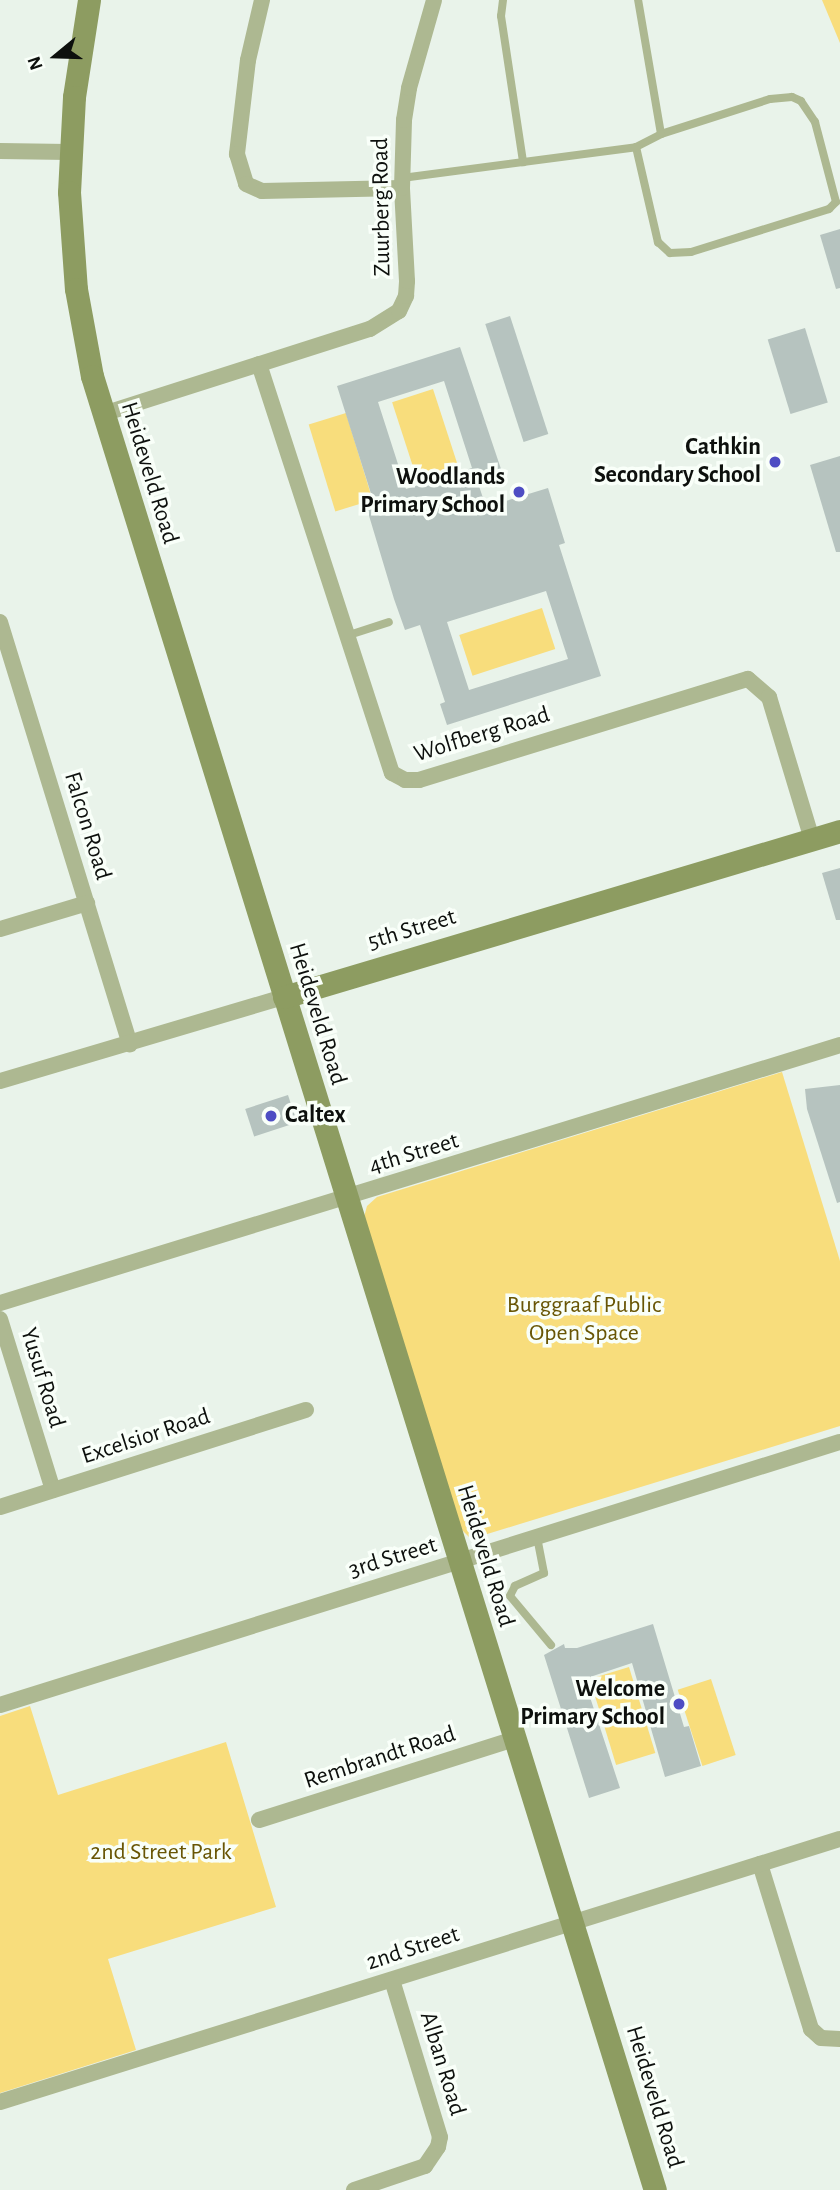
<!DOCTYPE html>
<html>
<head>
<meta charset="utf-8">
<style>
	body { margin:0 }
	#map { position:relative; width:840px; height:2190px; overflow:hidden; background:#e9f3ea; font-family:"Alegreya Sans",sans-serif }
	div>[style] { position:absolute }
	.green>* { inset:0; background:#f8dd7c; transform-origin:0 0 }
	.building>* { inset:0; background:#b6c3bf; transform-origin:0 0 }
	.lane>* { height:8px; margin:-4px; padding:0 4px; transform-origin:4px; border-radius:4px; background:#adb891 }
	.street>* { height:16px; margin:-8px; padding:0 8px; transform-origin:8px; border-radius:8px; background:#adb891 }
	.secondary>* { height:23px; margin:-11.5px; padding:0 11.5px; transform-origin:11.5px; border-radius:11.5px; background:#8d9c61 }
	.dots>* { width:19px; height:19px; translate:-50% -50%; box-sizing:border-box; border:4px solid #f9fff9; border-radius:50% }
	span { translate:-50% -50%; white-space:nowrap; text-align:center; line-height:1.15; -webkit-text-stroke:7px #f9fff9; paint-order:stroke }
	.street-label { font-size:24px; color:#0d100d }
	.poi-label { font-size:24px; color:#0d100d; font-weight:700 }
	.right { translate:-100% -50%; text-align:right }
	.left { translate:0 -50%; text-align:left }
	.park-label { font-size:24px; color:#685504 }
	.north { position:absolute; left:21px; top:21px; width:70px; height:70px; -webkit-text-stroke:5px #f9fff9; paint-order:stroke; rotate:251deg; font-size:19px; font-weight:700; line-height:28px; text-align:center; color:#0d100d }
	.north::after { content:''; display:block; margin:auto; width:24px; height:32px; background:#0d100d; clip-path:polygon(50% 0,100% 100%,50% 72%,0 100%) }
</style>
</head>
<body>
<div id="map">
	<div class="green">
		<i style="clip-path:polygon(822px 0,840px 0,840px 43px)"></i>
		<i style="left:433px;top:389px;width:85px;height:43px;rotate:72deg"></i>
		<i style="left:346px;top:413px;width:91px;height:39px;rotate:73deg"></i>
		<i style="left:542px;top:608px;width:43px;height:87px;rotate:72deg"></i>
		<i style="clip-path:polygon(782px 1072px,840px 1261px,840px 1426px,471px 1539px,460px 1528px,364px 1217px,367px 1206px,377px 1197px)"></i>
		<i style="left:629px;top:1667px;width:90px;height:41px;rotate:73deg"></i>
		<i style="left:711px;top:1679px;width:80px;height:35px;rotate:72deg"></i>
		<i style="clip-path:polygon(30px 1706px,58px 1795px,226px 1742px,276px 1907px,108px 1959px,136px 2050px,0 2093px,0 1716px)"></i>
	</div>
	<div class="building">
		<i style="clip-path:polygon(840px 229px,840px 288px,836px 289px,820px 235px)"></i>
		<i style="left:510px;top:316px;width:124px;height:26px;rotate:72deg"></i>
		<i style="left:805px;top:328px;width:78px;height:39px;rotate:73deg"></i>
		<i style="clip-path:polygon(evenodd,460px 347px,501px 469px,476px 477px,486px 507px,548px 488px,565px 543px,559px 545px,601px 676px,447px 725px,440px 704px,445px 702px,420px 625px,405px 630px,394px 599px,367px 509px,367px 502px,373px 500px,337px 386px,460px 347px,444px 381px,472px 468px,406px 489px,378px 402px,444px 381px,460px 347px,546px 591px,568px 659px,469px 690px,447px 622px,546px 591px)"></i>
		<i style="clip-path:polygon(840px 456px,840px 552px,836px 552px,810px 465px)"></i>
		<i style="clip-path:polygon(840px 868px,840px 920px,836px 920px,822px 873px)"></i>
		<i style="clip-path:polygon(840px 1085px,840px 1202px,837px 1203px,807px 1109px,805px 1089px)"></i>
		<i style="left:288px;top:1095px;width:29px;height:45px;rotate:72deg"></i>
		<i style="clip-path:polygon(653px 1624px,684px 1727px,689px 1726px,701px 1766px,665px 1777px,632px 1663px,584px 1679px,620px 1788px,589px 1798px,544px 1655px,564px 1644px,565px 1648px,577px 1648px)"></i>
	</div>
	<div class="lane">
		<i style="left:503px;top:0;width:16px;rotate:97deg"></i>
		<i style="left:501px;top:16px;width:148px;rotate:81.4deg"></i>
		<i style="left:636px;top:147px;width:98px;rotate:77deg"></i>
		<i style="left:658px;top:242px;width:16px;rotate:43deg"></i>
		<i style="left:670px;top:253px;width:21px;rotate:-3deg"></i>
		<i style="left:691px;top:252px;width:145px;rotate:-17.3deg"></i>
		<i style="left:829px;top:209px;width:10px;rotate:-45deg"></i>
		<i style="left:836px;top:202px;width:83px;rotate:-104.7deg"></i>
		<i style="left:815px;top:122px;width:25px;rotate:-124deg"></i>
		<i style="left:801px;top:101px;width:10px;rotate:-156deg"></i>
		<i style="left:792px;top:97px;width:22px;rotate:175deg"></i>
		<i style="left:770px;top:99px;width:114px;rotate:162.2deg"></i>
		<i style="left:661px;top:134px;width:136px;rotate:-99.7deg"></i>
		<i style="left:402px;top:178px;width:236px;rotate:-7.5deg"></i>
		<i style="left:636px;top:147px;width:28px;rotate:-27deg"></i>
		<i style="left:346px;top:636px;width:45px;rotate:-18deg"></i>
		<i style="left:537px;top:1537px;width:37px;rotate:79deg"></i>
		<i style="left:544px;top:1573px;width:32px;rotate:156deg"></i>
		<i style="left:515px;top:1586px;width:11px;rotate:117deg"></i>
		<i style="left:510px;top:1596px;width:64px;rotate:50.1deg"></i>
	</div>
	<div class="street">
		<i style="left:262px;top:0;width:62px;rotate:103.1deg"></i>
		<i style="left:248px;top:60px;width:95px;rotate:96.7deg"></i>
		<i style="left:237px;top:154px;width:31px;rotate:73deg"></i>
		<i style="left:246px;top:184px;width:17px;rotate:24deg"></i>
		<i style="left:262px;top:191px;width:140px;rotate:-1.2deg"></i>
		<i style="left:0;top:151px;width:68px;rotate:0.8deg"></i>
		<i style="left:259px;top:364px;width:430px;rotate:72deg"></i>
		<i style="left:392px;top:773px;width:15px;rotate:28deg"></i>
		<i style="left:405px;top:780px;width:14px"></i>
		<i style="left:419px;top:780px;width:344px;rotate:-17.1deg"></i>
		<i style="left:748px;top:679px;width:28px;rotate:41deg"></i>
		<i style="left:769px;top:697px;width:148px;rotate:73.2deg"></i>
		<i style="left:103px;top:414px;width:280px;rotate:-17.7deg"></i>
		<i style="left:370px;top:329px;width:34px;rotate:-32deg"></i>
		<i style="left:399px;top:311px;width:17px;rotate:-65deg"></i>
		<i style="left:406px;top:296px;width:15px;rotate:-86deg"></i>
		<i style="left:407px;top:281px;width:93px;rotate:-93.1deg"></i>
		<i style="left:402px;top:188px;width:68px;rotate:-88.3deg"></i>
		<i style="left:404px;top:120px;width:32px;rotate:-81deg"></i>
		<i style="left:409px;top:88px;width:91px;rotate:-74.1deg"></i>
		<i style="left:0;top:622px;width:442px;rotate:72.9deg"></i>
		<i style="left:0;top:929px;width:91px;rotate:-16.6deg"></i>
		<i style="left:0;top:1081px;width:296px;rotate:-16.5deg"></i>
		<i style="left:0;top:1303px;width:879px;rotate:-17.07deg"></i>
		<i style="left:0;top:1319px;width:179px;rotate:72.8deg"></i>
		<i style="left:0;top:1507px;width:321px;rotate:-17.6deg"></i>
		<i style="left:0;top:1705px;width:880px;rotate:-17.39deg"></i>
		<i style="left:259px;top:1820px;width:269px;rotate:-17.6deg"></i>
		<i style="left:760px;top:1864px;width:173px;rotate:72.8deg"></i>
		<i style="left:811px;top:2029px;width:13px;rotate:42deg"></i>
		<i style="left:821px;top:2038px;width:19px;rotate:3deg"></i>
		<i style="left:0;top:2102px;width:880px;rotate:-17.39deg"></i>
		<i style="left:354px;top:2190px;width:75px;rotate:-18.7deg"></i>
		<i style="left:425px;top:2166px;width:23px;rotate:-56deg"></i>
		<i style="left:438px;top:2147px;width:10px;rotate:-79deg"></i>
		<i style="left:440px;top:2137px;width:164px;rotate:-107deg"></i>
	</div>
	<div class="secondary">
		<i style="left:89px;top:0;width:98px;rotate:98.8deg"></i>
		<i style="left:74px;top:97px;width:95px;rotate:93deg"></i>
		<i style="left:69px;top:192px;width:97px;rotate:85.9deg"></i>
		<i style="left:76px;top:289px;width:88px;rotate:79.6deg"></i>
		<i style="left:92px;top:376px;width:1899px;rotate:72.76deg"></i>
		<i style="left:284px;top:997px;width:580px;rotate:-16.62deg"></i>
	</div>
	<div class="dots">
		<i style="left:775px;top:462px;background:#4e4dc3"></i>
		<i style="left:519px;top:492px;background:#4e4dc3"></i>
		<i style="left:271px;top:1116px;background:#4e4dc3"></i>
		<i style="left:679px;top:1704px;background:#4e4dc3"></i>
	</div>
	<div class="street-label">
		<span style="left:382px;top:207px;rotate:-91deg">Zuurberg Road</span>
		<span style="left:149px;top:473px;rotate:73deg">Heideveld Road</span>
		<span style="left:482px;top:735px;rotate:-17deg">Wolfberg Road</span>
		<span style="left:87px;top:826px;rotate:73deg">Falcon Road</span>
		<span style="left:412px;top:930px;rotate:-17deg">5th Street</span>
		<span style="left:317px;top:1014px;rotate:73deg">Heideveld Road</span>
		<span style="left:414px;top:1154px;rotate:-17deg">4th Street</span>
		<span style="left:42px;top:1378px;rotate:73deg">Yusuf Road</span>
		<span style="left:146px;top:1437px;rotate:-18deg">Excelsior Road</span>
		<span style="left:485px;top:1556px;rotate:73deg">Heideveld Road</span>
		<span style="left:393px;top:1558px;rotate:-17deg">3rd Street</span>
		<span style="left:380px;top:1758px;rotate:-18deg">Rembrandt Road</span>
		<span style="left:413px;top:1949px;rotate:-18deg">2nd Street</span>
		<span style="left:442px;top:2064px;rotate:73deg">Alban Road</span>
		<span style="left:654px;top:2097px;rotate:73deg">Heideveld Road</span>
	</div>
	<div class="poi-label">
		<span class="right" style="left:761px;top:462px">Cathkin<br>Secondary School</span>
		<span class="right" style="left:505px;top:492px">Woodlands<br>Primary School</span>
		<span class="left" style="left:285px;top:1116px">Caltex</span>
		<span class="right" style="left:665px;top:1704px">Welcome<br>Primary School</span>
	</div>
	<div class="park-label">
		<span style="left:584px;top:1320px">Burggraaf Public<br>Open Space</span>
		<span style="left:161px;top:1853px">2nd Street Park</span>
	</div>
	<div class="north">N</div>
</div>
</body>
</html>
